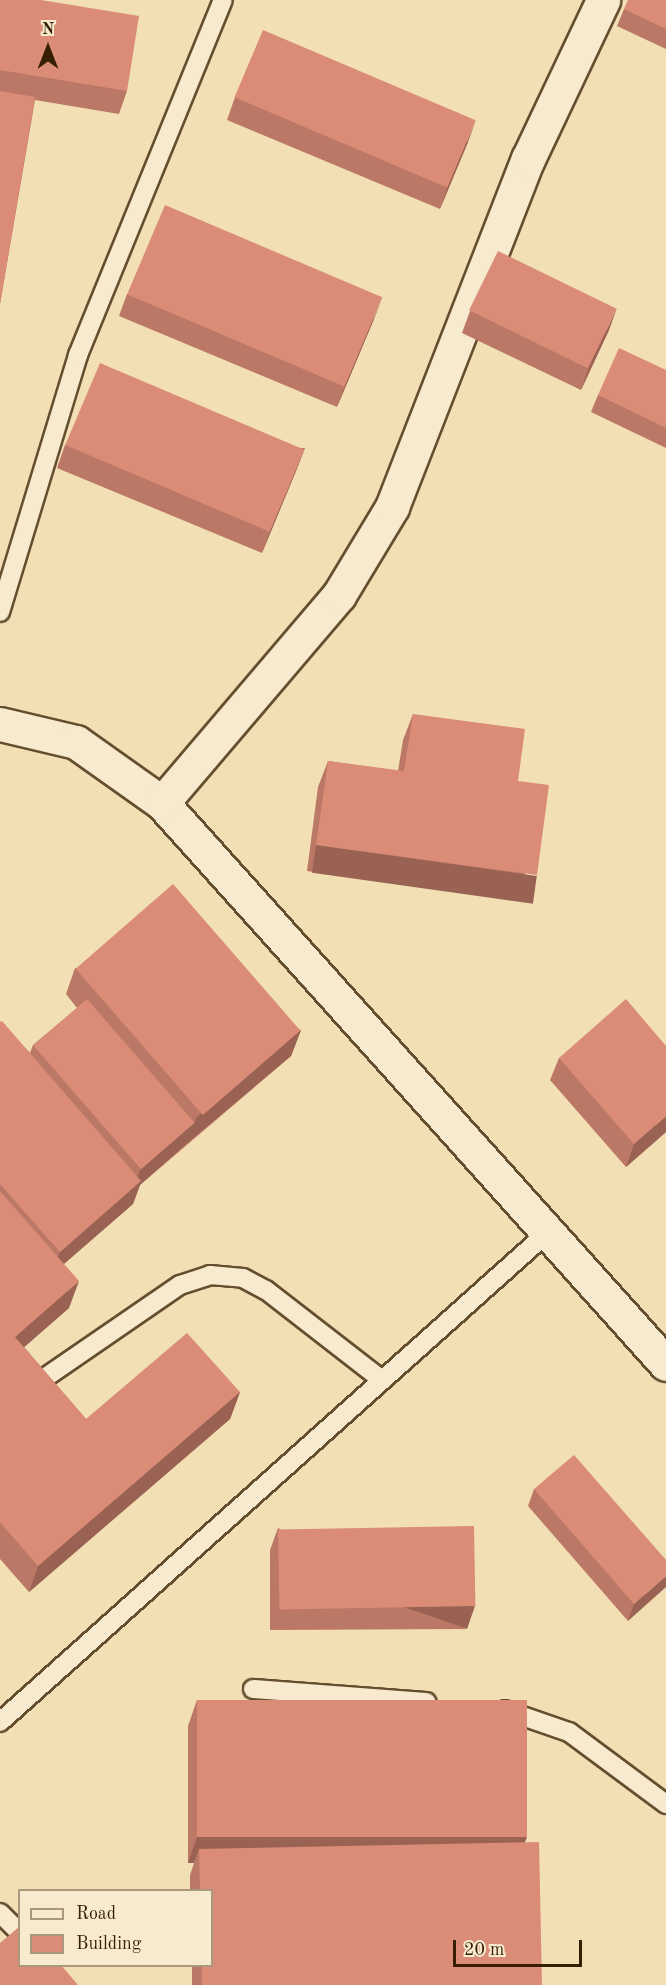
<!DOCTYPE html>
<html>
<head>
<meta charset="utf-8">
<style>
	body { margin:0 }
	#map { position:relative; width:666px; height:1985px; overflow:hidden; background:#f2dfb3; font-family:"Old Standard TT",serif }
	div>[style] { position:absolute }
	.roads { filter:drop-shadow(2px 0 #654e2f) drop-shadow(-2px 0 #654e2f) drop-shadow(0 2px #654e2f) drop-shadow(0 -2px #654e2f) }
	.service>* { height:18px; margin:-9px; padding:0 9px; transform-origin:9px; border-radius:9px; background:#f7eace }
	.minor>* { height:33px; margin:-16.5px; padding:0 16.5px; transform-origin:16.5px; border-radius:16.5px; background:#f7eace }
	.wall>* { inset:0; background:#bb7866 }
	.shaded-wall>* { inset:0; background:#996253; transform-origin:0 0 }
	.building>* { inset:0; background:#da8c77; transform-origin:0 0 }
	span { translate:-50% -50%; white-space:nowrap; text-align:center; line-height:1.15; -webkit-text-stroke:4.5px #f7eace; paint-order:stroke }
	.legend { position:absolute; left:18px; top:1889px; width:195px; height:78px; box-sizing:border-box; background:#f7eace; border:2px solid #aa987d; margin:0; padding:8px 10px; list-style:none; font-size:18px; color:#361e03 }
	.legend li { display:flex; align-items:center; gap:12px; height:30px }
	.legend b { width:30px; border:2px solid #aa987d }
	.north { position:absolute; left:18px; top:18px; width:60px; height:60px; -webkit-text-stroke:4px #f7eace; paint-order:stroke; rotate:0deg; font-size:16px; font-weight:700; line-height:24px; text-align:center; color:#361e03 }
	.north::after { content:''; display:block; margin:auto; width:21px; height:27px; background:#361e03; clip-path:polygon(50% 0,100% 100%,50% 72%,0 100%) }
	.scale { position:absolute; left:453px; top:1940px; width:129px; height:27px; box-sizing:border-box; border:3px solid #361e03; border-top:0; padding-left:8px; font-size:18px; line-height:21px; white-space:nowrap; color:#361e03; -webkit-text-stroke:4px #f7eace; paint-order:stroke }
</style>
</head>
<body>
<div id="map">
	<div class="roads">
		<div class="service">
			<i style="left:0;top:612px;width:269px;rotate:-73.1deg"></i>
			<i style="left:78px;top:355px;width:383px;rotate:-67.8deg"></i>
			<i style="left:46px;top:1377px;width:163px;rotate:-34.5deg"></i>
			<i style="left:180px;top:1285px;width:32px;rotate:-18deg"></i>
			<i style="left:210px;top:1275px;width:33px;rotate:5deg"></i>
			<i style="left:243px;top:1278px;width:26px;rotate:28deg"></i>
			<i style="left:266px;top:1290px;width:147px;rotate:37.8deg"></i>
			<i style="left:253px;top:1689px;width:174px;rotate:4.3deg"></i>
			<i style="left:505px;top:1710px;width:68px;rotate:19deg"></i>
			<i style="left:569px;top:1732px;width:121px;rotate:36.6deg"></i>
			<i style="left:0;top:1722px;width:734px;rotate:-41.8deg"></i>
			<i style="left:0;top:1913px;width:28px;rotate:45deg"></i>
		</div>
		<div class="minor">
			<i style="left:0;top:724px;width:78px;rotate:13.3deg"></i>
			<i style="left:76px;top:742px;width:105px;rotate:35.3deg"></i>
			<i style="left:162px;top:803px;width:754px;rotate:48.06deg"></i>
			<i style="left:162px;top:803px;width:273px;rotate:-49.6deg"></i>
			<i style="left:339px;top:595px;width:103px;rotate:-58.9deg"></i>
			<i style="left:392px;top:507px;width:374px;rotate:-68.7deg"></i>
			<i style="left:528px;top:159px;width:176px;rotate:-64.7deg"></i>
		</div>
	</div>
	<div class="wall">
		<i style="clip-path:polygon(0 0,127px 91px,119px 114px,35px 100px,0 304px)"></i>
		<i style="clip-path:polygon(666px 0,666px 49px,617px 26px,624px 9px)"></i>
		<i style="clip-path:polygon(235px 97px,468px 142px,440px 209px,227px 120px)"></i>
		<i style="clip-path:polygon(127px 294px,374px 319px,337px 407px,119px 316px)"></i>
		<i style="clip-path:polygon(470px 311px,609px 330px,581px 390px,462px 333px)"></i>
		<i style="clip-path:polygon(666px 370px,666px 448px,591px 412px,598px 395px)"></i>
		<i style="clip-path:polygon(65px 445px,305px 448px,296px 471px,262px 553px,57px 468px)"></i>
		<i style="clip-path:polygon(413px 714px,518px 781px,527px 902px,307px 871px,318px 787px,328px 761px,398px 771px,403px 740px)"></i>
		<i style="clip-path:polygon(75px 968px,301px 1030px,291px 1056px,140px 1185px,133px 1204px,64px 1264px,69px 1308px,24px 1347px,86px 1419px,240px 1392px,230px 1419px,29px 1592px,0 1559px,0 1022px,30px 1053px,33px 1045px,77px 1008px,66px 994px)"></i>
		<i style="clip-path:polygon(559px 1058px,666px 1132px,626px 1167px,550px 1080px)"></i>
		<i style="clip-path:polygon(534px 1489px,666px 1560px,628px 1621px,528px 1506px)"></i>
		<i style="clip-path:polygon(278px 1528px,467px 1629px,270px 1630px,270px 1550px)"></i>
		<i style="clip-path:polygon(197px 1700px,525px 1842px,542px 1985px,192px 1985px,192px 1965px,212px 1965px,212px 1890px,190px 1890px,190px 1875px,194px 1863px,188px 1863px,188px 1726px)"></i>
	</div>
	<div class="shaded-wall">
		<i style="clip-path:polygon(476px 120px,468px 142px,440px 209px,448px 186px)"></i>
		<i style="clip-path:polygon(383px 296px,374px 319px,337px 407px,345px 385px)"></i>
		<i style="clip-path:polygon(617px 308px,609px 330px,581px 390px,589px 367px)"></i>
		<i style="clip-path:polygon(305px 448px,296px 471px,262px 553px,270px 531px)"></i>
		<i style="left:316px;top:845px;width:223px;height:28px;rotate:8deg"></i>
		<i style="clip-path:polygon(301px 1030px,291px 1056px,186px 1144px,196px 1118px)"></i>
		<i style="clip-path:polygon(666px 1116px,666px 1132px,626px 1167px,634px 1144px)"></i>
		<i style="clip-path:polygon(195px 1122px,186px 1144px,140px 1185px,133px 1204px,51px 1275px,60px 1252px,134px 1187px,141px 1168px)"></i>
		<i style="clip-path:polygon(79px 1281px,69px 1308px,6px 1363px,15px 1337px)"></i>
		<i style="clip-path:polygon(240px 1392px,230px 1419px,29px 1592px,38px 1566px)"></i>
		<i style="clip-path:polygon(666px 1576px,666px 1587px,628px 1621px,634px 1604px)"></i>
		<i style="left:475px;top:1606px;width:24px;height:196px;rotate:109deg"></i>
		<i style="clip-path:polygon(197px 1837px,527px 1837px,517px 1863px,199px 1849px,194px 1863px,188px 1863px)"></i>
	</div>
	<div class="building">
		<i style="clip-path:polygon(0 0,41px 0,139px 16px,127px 91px,0 70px)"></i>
		<i style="clip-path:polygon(628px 0,666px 0,666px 29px,624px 9px)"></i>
		<i style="left:263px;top:30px;width:231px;height:73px;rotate:23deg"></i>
		<i style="clip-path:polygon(0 91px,35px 97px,0 304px)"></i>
		<i style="left:165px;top:205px;width:236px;height:97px;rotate:23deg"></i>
		<i style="left:498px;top:251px;width:132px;height:66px;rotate:26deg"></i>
		<i style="clip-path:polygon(619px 348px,666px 370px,666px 428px,598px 395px)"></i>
		<i style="left:100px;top:363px;width:222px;height:89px;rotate:23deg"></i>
		<i style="clip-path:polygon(413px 714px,525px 729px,518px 781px,549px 785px,537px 875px,316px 845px,328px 761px,404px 771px)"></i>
		<i style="left:173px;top:884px;width:194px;height:129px;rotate:49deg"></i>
		<i style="left:87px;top:999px;width:164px;height:71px;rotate:49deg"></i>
		<i style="clip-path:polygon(626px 999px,666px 1046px,666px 1116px,634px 1144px,559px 1058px)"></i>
		<i style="clip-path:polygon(2px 1021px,141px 1181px,60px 1252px,0 1184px,0 1022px)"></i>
		<i style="clip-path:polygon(0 1191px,79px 1281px,15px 1337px,86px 1419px,187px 1333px,240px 1392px,38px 1566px,0 1522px)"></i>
		<i style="clip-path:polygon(574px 1455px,666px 1560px,666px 1576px,634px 1604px,534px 1489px)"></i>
		<i style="left:474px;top:1526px;width:80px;height:196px;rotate:89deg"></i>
		<i style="left:197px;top:1700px;width:330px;height:137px"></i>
		<i style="clip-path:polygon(539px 1842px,542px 1985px,202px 1985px,202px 1965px,212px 1965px,212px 1890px,200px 1890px,199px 1849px)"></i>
		<i style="clip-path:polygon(20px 1926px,20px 1965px,61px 1965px,78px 1985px,0 1985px,0 1943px)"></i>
	</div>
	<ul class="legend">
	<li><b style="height:8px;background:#f7eace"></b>Road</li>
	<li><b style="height:16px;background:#da8c77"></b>Building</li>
	</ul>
	<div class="north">N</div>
	<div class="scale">20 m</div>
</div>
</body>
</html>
